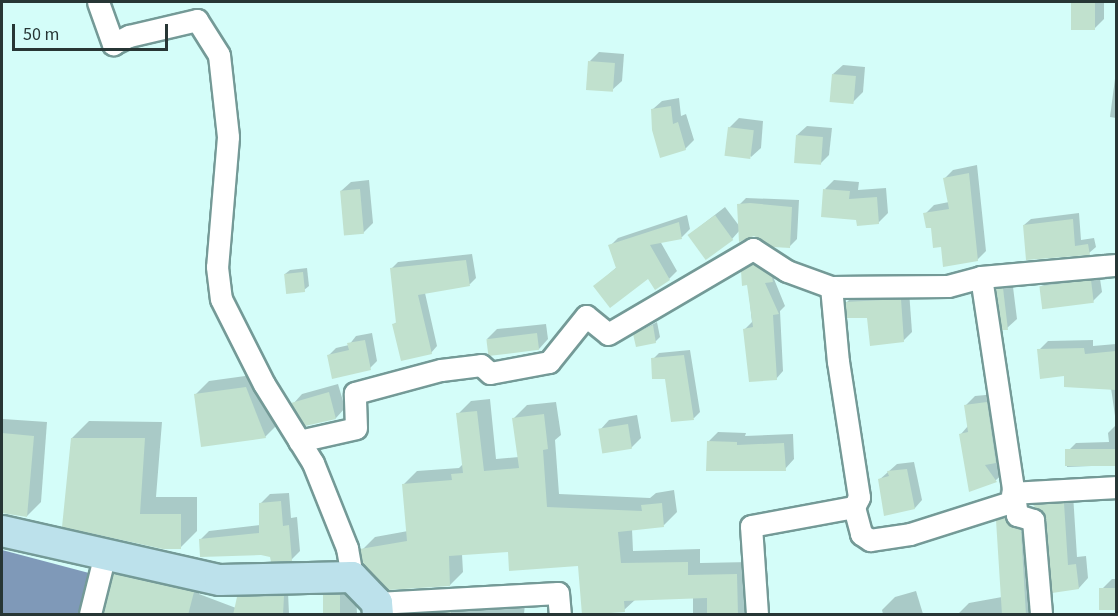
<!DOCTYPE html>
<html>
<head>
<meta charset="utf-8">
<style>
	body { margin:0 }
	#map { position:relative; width:1118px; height:616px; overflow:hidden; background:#d4fdf9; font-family:"Source Sans 3",sans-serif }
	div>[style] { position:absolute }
	.water>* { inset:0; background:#7f99b8 }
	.shadow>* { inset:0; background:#0003 }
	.building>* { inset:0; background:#c1e1ce; transform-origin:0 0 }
	.roads { filter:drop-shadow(2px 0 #749a97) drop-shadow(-2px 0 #749a97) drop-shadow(0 2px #749a97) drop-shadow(0 -2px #749a97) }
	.street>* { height:21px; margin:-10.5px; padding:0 10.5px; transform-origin:10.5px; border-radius:10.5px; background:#fff }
	.secondary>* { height:30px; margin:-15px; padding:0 15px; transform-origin:15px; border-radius:15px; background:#bce1eb }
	span { translate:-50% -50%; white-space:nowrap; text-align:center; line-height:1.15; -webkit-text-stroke:4.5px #d4fdf9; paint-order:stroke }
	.frame { position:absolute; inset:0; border:3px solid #273635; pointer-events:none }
	.scale { position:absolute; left:12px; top:24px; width:156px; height:27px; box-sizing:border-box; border:3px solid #273635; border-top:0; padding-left:8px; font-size:18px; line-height:21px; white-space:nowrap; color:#273635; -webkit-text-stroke:4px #d4fdf9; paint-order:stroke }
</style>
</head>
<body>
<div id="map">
	<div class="water">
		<i style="clip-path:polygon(2px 550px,89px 573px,90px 589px,83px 614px,2px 614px)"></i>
	</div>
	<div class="shadow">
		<i style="clip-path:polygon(1073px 2px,1104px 2px,1104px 19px,1094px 29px,1073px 29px)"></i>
		<i style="clip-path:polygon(599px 52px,624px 54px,622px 81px,612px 90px,590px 61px)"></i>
		<i style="clip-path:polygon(843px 65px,865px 67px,863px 92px,853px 102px,833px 74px)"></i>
		<i style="clip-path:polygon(1116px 71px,1116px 118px,1110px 117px)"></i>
		<i style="clip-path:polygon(679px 98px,681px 116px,686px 114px,694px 140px,685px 149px,653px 109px,662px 101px)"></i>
		<i style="clip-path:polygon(739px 118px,763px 121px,761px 148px,751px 157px,729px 128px)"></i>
		<i style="clip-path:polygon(807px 126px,832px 128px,829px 155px,820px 164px,797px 135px)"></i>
		<i style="clip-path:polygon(977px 165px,986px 251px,977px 260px,942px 245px,925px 214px,934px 205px,949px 202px,944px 179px,953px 170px)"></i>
		<i style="clip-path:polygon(369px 180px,373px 223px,363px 233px,341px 191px,351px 182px)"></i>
		<i style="clip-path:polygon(834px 180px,859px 182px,858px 190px,886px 188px,888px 213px,878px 223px,858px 219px,825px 189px)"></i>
		<i style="clip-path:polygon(746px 198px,799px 200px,797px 239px,790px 246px,740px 230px,732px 239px,689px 235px,725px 207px,740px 227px,739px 205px)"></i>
		<i style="clip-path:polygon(1079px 213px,1081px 240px,1094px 238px,1096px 247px,1089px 253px,1024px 225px,1031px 219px)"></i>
		<i style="clip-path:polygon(687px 215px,690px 229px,682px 237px,660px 241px,677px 271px,669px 279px,648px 276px,595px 286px,617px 267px,610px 246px,618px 238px)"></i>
		<i style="clip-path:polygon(472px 254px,476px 278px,470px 284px,425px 293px,437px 346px,431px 353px,394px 324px,398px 321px,392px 268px,398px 262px)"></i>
		<i style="clip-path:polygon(761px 257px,780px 273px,774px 279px,785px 306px,780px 311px,783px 371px,776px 379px,745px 329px,752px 322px,748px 284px,742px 272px)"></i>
		<i style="clip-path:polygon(307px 268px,309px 286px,304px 290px,285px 274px,290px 270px)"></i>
		<i style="clip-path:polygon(1099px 272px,1102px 292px,1093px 301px,1041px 285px,1049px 277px)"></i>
		<i style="clip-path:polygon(1007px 279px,1012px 279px,1017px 319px,1007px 328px,997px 289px)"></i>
		<i style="clip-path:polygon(909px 291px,912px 332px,903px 341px,847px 302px,855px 294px)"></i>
		<i style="clip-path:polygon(657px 322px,660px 337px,655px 342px,635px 334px)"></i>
		<i style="clip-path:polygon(546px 324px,548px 339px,539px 349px,487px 339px,497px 329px)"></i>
		<i style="clip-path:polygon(372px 333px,377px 361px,370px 368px,329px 355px,336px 348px,349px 345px,356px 336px)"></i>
		<i style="clip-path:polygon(1093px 340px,1093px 346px,1116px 344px,1116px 423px,1111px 388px,1066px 375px,1039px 350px,1048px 341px)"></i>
		<i style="clip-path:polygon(690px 350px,700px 412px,694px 418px,672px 420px,666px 377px,653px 359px,659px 353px)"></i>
		<i style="clip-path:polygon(260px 374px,279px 423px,265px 437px,195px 395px,209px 381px)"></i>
		<i style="clip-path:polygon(338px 384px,345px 408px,336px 418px,306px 425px,293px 404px,302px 394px)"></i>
		<i style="clip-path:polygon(996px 394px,1004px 453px,997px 461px,1005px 472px,996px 480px,971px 490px,961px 434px,968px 426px,966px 405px,975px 396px)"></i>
		<i style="clip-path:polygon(490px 399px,496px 459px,519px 457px,514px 418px,527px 405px,556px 402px,561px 435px,555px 440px,559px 494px,650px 498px,656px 493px,674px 490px,677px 512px,664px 525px,632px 529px,633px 551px,700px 549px,700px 563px,750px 562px,751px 614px,693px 614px,693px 597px,636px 599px,624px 610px,579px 565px,509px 550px,462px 554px,463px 572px,450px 585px,362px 550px,375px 537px,408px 531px,404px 484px,417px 471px,459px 468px,463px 464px,458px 414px,471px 401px)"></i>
		<i style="clip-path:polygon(637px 415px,641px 438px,631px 448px,600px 430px,609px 420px)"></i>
		<i style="clip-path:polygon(3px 419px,47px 422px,41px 502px,27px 516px,2px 511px)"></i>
		<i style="clip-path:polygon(89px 421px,162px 422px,156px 497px,197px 497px,197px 531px,180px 548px,163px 548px,72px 438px)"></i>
		<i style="clip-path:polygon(1116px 425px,1116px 465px,1067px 467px,1067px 452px,1076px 443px,1109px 442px,1108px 433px)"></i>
		<i style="clip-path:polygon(718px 432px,746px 433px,745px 436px,793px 434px,794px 459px,785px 469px,708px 442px)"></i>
		<i style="clip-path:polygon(914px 462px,922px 500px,915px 508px,885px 514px,879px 480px,897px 464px)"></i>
		<i style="clip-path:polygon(289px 493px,291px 518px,297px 517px,300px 551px,291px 560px,272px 555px,201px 555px,200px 540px,209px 531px,260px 525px,261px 503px,270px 494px)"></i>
		<i style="clip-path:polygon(1073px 494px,1077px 557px,1086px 556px,1088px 578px,1079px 588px,1053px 591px,1047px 518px,1035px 505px,1044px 496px)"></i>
		<i style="clip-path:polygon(evenodd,1017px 506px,1033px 517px,1038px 614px,958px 614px,969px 603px,1002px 597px,997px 521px,1017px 506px,1009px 523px,1028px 531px,1027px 534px,1009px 526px,1009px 523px)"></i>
		<i style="clip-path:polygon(124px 565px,202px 583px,199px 594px,236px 608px,243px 593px,288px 592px,289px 614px,139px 614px,115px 574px)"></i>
		<i style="clip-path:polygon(1112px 579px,1116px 579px,1116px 610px,1102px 609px,1101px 590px)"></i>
		<i style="clip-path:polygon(340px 580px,355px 580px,357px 613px,382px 611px,390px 614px,326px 614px,325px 596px)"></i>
		<i style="clip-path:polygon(916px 591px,923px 614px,883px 614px,882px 610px,895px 597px)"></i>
		<i style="clip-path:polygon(526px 594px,524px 614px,397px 614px,412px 600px)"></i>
	</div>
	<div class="building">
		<i style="left:1071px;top:2px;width:24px;height:28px"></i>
		<i style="left:588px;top:61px;width:27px;height:29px;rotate:4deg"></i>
		<i style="left:832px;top:74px;width:24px;height:28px;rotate:5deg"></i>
		<i style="clip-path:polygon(671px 106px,673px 124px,678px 122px,686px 150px,660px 158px,652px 130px,651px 109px)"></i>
		<i style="left:728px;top:127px;width:26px;height:29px;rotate:7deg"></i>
		<i style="left:796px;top:135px;width:27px;height:28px;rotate:4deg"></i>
		<i style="clip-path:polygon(969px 173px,978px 261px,943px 267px,941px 247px,933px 248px,931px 228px,926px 228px,923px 213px,949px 209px,943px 178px)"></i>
		<i style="left:360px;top:189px;width:45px;height:20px;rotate:85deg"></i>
		<i style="clip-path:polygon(823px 189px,850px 191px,849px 199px,877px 197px,879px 224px,857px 226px,856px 220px,821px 217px)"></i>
		<i style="clip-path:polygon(750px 203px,792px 207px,790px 248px,773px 247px,754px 236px,739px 242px,737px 204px)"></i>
		<i style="left:715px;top:215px;width:31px;height:34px;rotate:54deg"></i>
		<i style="clip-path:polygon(1073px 219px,1075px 246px,1088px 244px,1090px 255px,1026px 260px,1023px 225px)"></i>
		<i style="clip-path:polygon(679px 222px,682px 239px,650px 245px,670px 280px,655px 290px,648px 279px,610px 308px,593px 286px,616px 268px,608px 245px)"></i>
		<i style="clip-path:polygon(466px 260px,470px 286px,418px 295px,432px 354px,401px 361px,392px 324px,396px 323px,390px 268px)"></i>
		<i style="clip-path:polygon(753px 264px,772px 277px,773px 282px,765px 283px,779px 314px,773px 315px,777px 380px,749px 382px,743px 329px,753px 327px,747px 285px,742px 286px,741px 271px)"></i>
		<i style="left:303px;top:272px;width:20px;height:19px;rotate:84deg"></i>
		<i style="left:1091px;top:280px;width:23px;height:52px;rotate:83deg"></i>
		<i style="clip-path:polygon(996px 288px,1003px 288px,1008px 330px,1002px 330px)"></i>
		<i style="clip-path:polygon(901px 299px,904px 342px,870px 346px,867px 318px,847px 318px,845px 302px)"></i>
		<i style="clip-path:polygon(653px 325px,656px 343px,636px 347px,633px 334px)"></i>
		<i style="left:537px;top:333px;width:17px;height:51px;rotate:83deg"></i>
		<i style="clip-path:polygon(365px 340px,371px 370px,332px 379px,327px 355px,349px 350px,347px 343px)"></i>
		<i style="clip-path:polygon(1084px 348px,1085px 354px,1116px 351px,1116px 390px,1064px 387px,1064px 376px,1040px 379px,1037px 349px)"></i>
		<i style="clip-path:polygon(684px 355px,694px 420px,671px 422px,665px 379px,652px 379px,651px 358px)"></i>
		<i style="clip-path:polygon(246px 387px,266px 438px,201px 447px,194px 394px)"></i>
		<i style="clip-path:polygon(329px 392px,336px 419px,305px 426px,291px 403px)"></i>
		<i style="clip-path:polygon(987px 402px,996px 463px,985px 465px,997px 482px,969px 492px,959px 434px,968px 432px,964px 405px)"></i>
		<i style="clip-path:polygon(477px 411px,484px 471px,519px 468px,512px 418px,544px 414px,548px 449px,543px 450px,547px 507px,642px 511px,641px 505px,662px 503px,664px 527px,618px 532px,621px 563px,688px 562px,688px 575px,737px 574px,738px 615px,707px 615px,707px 598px,624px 601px,625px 612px,582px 615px,578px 566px,509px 571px,508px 552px,449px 556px,450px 586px,388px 590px,363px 564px,360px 549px,407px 541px,402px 484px,452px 480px,451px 474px,463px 473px,456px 413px)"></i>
		<i style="left:628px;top:424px;width:25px;height:30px;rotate:81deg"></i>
		<i style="clip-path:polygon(2px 433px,34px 436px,27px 517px,2px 513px)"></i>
		<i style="clip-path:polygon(71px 438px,145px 438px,140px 514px,181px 514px,181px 549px,163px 549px,62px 527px)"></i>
		<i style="clip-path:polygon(707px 441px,737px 442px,737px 445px,784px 443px,786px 471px,706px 471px)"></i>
		<i style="left:1116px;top:449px;width:17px;height:51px;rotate:90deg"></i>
		<i style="clip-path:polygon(907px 469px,915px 509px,884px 516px,878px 479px,889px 476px,887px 471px)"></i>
		<i style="clip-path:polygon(281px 501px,283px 526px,289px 525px,292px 561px,271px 562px,270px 557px,261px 555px,200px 557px,199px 539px,259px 533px,259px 503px)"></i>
		<i style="clip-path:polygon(1064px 503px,1068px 565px,1076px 564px,1079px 589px,1052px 593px,1046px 519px,1033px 505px)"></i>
		<i style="clip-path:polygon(1005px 517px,1008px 524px,1021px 530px,1026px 615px,1002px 615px,996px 520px)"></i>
		<i style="clip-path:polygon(113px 574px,194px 592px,188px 615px,103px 615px)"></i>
		<i style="left:1116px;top:588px;width:22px;height:17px;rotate:90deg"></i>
		<i style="left:323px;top:595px;width:17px;height:20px"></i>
		<i style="clip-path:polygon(284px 596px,283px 615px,233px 615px,237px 597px)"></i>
		<i style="clip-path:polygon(451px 612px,451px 615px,400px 615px)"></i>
	</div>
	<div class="roads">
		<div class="street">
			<i style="left:98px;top:2px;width:45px;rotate:70.3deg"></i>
			<i style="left:113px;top:44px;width:18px;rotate:-27deg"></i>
			<i style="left:129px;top:36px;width:70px;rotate:-13.2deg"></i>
			<i style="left:197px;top:20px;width:41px;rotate:57.8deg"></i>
			<i style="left:219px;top:55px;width:82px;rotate:83.7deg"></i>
			<i style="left:228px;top:137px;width:130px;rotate:94.8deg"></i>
			<i style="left:217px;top:267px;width:32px;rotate:83deg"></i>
			<i style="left:221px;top:299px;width:95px;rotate:63.2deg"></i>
			<i style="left:264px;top:384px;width:93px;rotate:58.2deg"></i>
			<i style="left:313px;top:463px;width:92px;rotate:68.2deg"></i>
			<i style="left:347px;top:548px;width:29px;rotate:80deg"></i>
			<i style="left:981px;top:277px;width:241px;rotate:81.4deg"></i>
			<i style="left:1017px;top:515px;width:17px;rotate:17deg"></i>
			<i style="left:1033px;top:520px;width:94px;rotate:85.1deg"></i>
			<i style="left:299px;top:441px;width:58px;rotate:-12.8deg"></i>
			<i style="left:356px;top:428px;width:35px;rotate:-92deg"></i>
			<i style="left:355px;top:393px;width:89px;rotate:-15deg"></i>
			<i style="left:441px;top:370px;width:40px;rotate:-7.1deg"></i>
			<i style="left:481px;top:365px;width:12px;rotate:42deg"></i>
			<i style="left:490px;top:373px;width:60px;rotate:-10.6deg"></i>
			<i style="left:549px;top:362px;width:59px;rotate:-51.2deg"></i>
			<i style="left:586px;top:316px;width:28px;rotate:39deg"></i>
			<i style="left:608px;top:334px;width:168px;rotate:-30.4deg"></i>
			<i style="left:753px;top:249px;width:40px;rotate:32.9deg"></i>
			<i style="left:787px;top:271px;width:47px;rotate:20deg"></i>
			<i style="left:831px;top:287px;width:117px;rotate:-0.5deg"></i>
			<i style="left:948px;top:286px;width:34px;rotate:-15deg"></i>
			<i style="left:981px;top:277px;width:136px;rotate:-5.1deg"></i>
			<i style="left:1012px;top:493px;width:104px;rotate:-3.3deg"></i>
			<i style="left:854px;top:507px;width:28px;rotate:75deg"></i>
			<i style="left:861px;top:534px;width:11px;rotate:34deg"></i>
			<i style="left:870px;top:540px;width:40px;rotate:-8.5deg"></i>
			<i style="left:910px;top:534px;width:109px;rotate:-17.6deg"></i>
			<i style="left:377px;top:603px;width:181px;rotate:-3.2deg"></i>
			<i style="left:558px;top:593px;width:21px;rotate:85deg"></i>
			<i style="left:90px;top:614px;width:62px;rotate:-76deg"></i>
			<i style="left:757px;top:614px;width:88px;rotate:-93.9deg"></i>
			<i style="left:751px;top:526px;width:105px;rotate:-10.5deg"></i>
			<i style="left:854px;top:507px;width:11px;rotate:-63deg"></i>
			<i style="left:859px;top:497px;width:137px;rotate:-98.8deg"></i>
			<i style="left:838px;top:362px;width:75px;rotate:-95.3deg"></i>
		</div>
		<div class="secondary">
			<i style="left:2px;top:531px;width:223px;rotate:12.7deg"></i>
			<i style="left:220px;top:580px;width:132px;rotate:-1.3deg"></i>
			<i style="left:352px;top:577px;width:36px;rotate:46deg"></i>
			<i style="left:377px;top:603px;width:11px;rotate:85deg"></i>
		</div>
	</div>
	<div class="frame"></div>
	<div class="scale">50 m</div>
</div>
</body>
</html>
